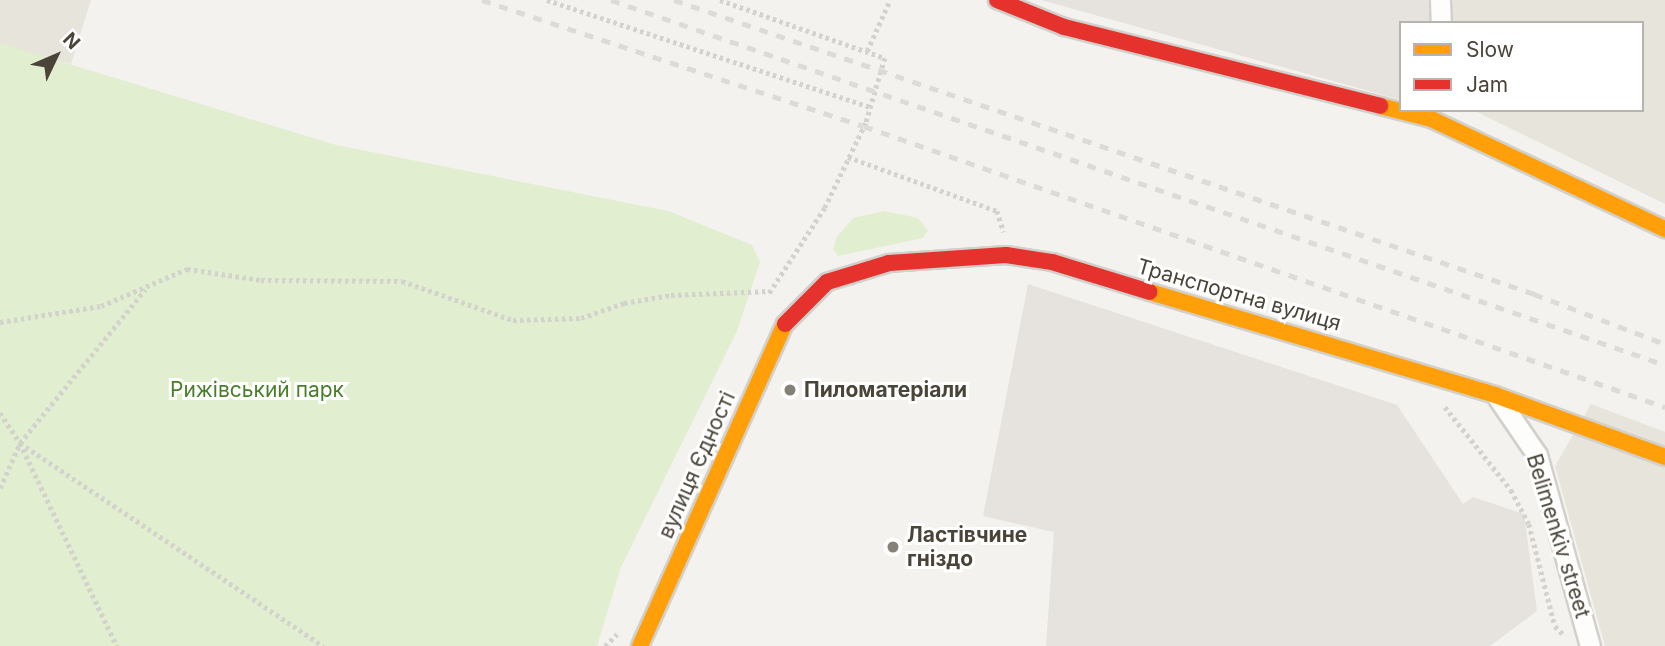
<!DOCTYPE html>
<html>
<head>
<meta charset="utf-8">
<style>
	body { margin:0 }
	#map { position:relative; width:1665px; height:646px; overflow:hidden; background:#f4f2ee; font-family:Inter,sans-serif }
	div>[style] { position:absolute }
	.residential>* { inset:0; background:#e7e4dc }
	.industrial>* { inset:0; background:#e6e2de }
	.green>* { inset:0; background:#e1eecf }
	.path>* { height:4.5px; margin-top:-2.25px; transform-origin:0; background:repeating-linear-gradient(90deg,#d3d2cc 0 3.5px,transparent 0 7px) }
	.roads { filter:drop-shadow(2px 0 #d2d0cb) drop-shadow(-2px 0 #d2d0cb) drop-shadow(0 2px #d2d0cb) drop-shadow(0 -2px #d2d0cb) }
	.street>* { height:19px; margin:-9.5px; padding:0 9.5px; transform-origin:9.5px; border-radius:9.5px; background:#fdfdfc }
	.slow>* { height:16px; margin:-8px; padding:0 8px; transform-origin:8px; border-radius:8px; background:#ff9f0a }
	.jam>* { height:16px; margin:-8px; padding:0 8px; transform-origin:8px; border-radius:8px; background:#e5322d }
	.rail>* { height:5px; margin-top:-2.5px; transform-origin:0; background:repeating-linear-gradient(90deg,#dbdbda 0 9px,transparent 0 18px) }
	.dots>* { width:19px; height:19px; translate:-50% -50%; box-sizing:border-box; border:4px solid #fff; border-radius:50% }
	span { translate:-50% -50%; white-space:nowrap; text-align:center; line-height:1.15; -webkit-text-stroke:6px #fff; paint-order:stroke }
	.street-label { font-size:21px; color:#4b4439 }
	.park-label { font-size:21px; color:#4a7f2a }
	.poi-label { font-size:21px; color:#4b4439; font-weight:700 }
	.left { translate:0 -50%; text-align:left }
	.legend { position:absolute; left:1399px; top:21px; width:245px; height:91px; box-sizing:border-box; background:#fff; border:2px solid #b7b4b0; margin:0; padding:9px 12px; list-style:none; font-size:21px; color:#4b4439 }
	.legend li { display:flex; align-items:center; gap:14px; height:35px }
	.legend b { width:35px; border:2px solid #b7b4b0 }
	.north { position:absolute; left:21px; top:21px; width:70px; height:70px; -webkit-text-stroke:5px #fff; paint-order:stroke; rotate:46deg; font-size:19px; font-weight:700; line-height:28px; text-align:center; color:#4b4439 }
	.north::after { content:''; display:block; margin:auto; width:24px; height:32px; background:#4b4439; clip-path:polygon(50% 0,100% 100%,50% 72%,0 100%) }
</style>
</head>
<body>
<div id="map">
	<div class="residential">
		<i style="clip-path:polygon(0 0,91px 0,71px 64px,0 45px)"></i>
		<i style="clip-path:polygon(1422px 0,1665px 0,1665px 204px,1473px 110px,1642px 110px,1642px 23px,1425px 23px)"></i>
		<i style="clip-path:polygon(1591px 404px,1665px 432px,1665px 646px,1605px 646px,1555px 466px)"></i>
	</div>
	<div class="industrial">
		<i style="clip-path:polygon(1041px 0,1431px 0,1432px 23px,1401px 23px,1401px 100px)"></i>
		<i style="clip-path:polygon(1028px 284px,1397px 405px,1463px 504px,1473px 497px,1524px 514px,1537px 611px,1490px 646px,1046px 646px,1054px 532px,983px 516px)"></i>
	</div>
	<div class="green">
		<i style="clip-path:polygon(0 43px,336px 145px,668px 211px,752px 245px,760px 262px,737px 331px,621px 567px,597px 646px,0 646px)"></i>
		<i style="clip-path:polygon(884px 211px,918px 218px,928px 231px,923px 238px,838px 256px,833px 249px,837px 237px,853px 218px)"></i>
	</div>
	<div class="path">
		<i style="left:547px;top:0;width:341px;rotate:18.3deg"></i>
		<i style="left:720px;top:0;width:175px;rotate:19.4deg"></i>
		<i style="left:885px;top:58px;width:68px;rotate:106.3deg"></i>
		<i style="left:866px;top:123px;width:94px;rotate:115.8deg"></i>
		<i style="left:825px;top:208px;width:103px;rotate:123.1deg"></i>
		<i style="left:867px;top:51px;width:56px;rotate:-65.7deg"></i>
		<i style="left:848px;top:157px;width:158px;rotate:19.9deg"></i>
		<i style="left:997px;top:211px;width:22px;rotate:72deg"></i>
		<i style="left:0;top:322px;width:102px;rotate:-9deg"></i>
		<i style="left:101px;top:306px;width:94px;rotate:-23.3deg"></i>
		<i style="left:187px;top:269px;width:75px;rotate:8.5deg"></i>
		<i style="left:261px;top:280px;width:141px;rotate:0.4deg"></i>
		<i style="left:402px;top:281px;width:118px;rotate:19.4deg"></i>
		<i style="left:513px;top:320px;width:68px;rotate:-1.7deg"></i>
		<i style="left:581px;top:318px;width:46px;rotate:-19.2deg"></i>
		<i style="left:624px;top:303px;width:48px;rotate:-9.7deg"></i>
		<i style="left:671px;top:295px;width:99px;rotate:-2.3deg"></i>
		<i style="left:1445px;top:407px;width:106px;rotate:51.5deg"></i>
		<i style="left:1511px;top:490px;width:38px;rotate:62deg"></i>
		<i style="left:1529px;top:524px;width:105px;rotate:75.7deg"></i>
		<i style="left:1555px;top:626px;width:11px;rotate:45deg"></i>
		<i style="left:0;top:413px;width:36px;rotate:56deg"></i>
		<i style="left:20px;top:443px;width:225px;rotate:64.5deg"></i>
		<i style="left:20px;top:443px;width:365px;rotate:33.8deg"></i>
		<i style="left:0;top:488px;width:49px;rotate:-66deg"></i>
		<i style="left:20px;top:443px;width:198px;rotate:-50.8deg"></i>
		<i style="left:605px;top:646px;width:17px;rotate:-45deg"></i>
	</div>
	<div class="roads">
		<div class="street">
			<i style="left:1440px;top:0;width:23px;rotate:88deg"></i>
			<i style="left:1498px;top:398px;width:69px;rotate:55.6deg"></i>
			<i style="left:1537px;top:455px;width:198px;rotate:74.5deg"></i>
		</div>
		<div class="slow">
			<i style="left:1380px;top:106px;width:53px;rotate:14.3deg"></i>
			<i style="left:1431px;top:119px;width:259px;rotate:25.2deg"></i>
			<i style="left:1150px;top:292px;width:360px;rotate:16.6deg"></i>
			<i style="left:1495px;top:395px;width:181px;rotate:20deg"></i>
			<i style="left:640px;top:646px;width:353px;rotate:-65.8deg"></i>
		</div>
		<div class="jam">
			<i style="left:997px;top:0;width:72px;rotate:21.9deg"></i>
			<i style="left:1064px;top:27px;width:326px;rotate:14deg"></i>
			<i style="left:785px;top:324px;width:59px;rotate:-45deg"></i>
			<i style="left:827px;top:282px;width:65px;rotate:-17deg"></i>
			<i style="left:889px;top:263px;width:117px;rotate:-3.9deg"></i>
			<i style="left:1006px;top:255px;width:47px;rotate:8.7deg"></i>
			<i style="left:1052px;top:262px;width:102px;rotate:17deg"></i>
		</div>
	</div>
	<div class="rail">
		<i style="left:482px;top:0;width:402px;rotate:18.3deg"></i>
		<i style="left:864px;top:126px;width:849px;rotate:19.33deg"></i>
		<i style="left:611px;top:0;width:1115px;rotate:19.1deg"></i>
		<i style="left:674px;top:0;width:909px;rotate:18.87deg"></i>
		<i style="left:1534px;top:294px;width:140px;rotate:20.9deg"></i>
	</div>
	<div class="dots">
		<i style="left:790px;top:390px;background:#868178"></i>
		<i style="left:893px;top:547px;background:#868178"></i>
	</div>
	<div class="street-label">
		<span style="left:1239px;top:295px;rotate:16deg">Транспортна вулиця</span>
		<span style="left:697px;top:465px;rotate:-66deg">вулиця Єдності</span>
		<span style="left:1558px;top:536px;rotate:73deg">Belimenkiv street</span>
	</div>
	<div class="park-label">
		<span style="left:257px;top:390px">Рижівський парк</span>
	</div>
	<div class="poi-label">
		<span class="left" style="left:804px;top:390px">Пиломатеріали</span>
		<span class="left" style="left:907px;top:547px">Ластівчине<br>гніздо</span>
	</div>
	<ul class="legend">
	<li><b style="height:9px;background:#ff9f0a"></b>Slow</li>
	<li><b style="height:9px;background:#e5322d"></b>Jam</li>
	</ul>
	<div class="north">N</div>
</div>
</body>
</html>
